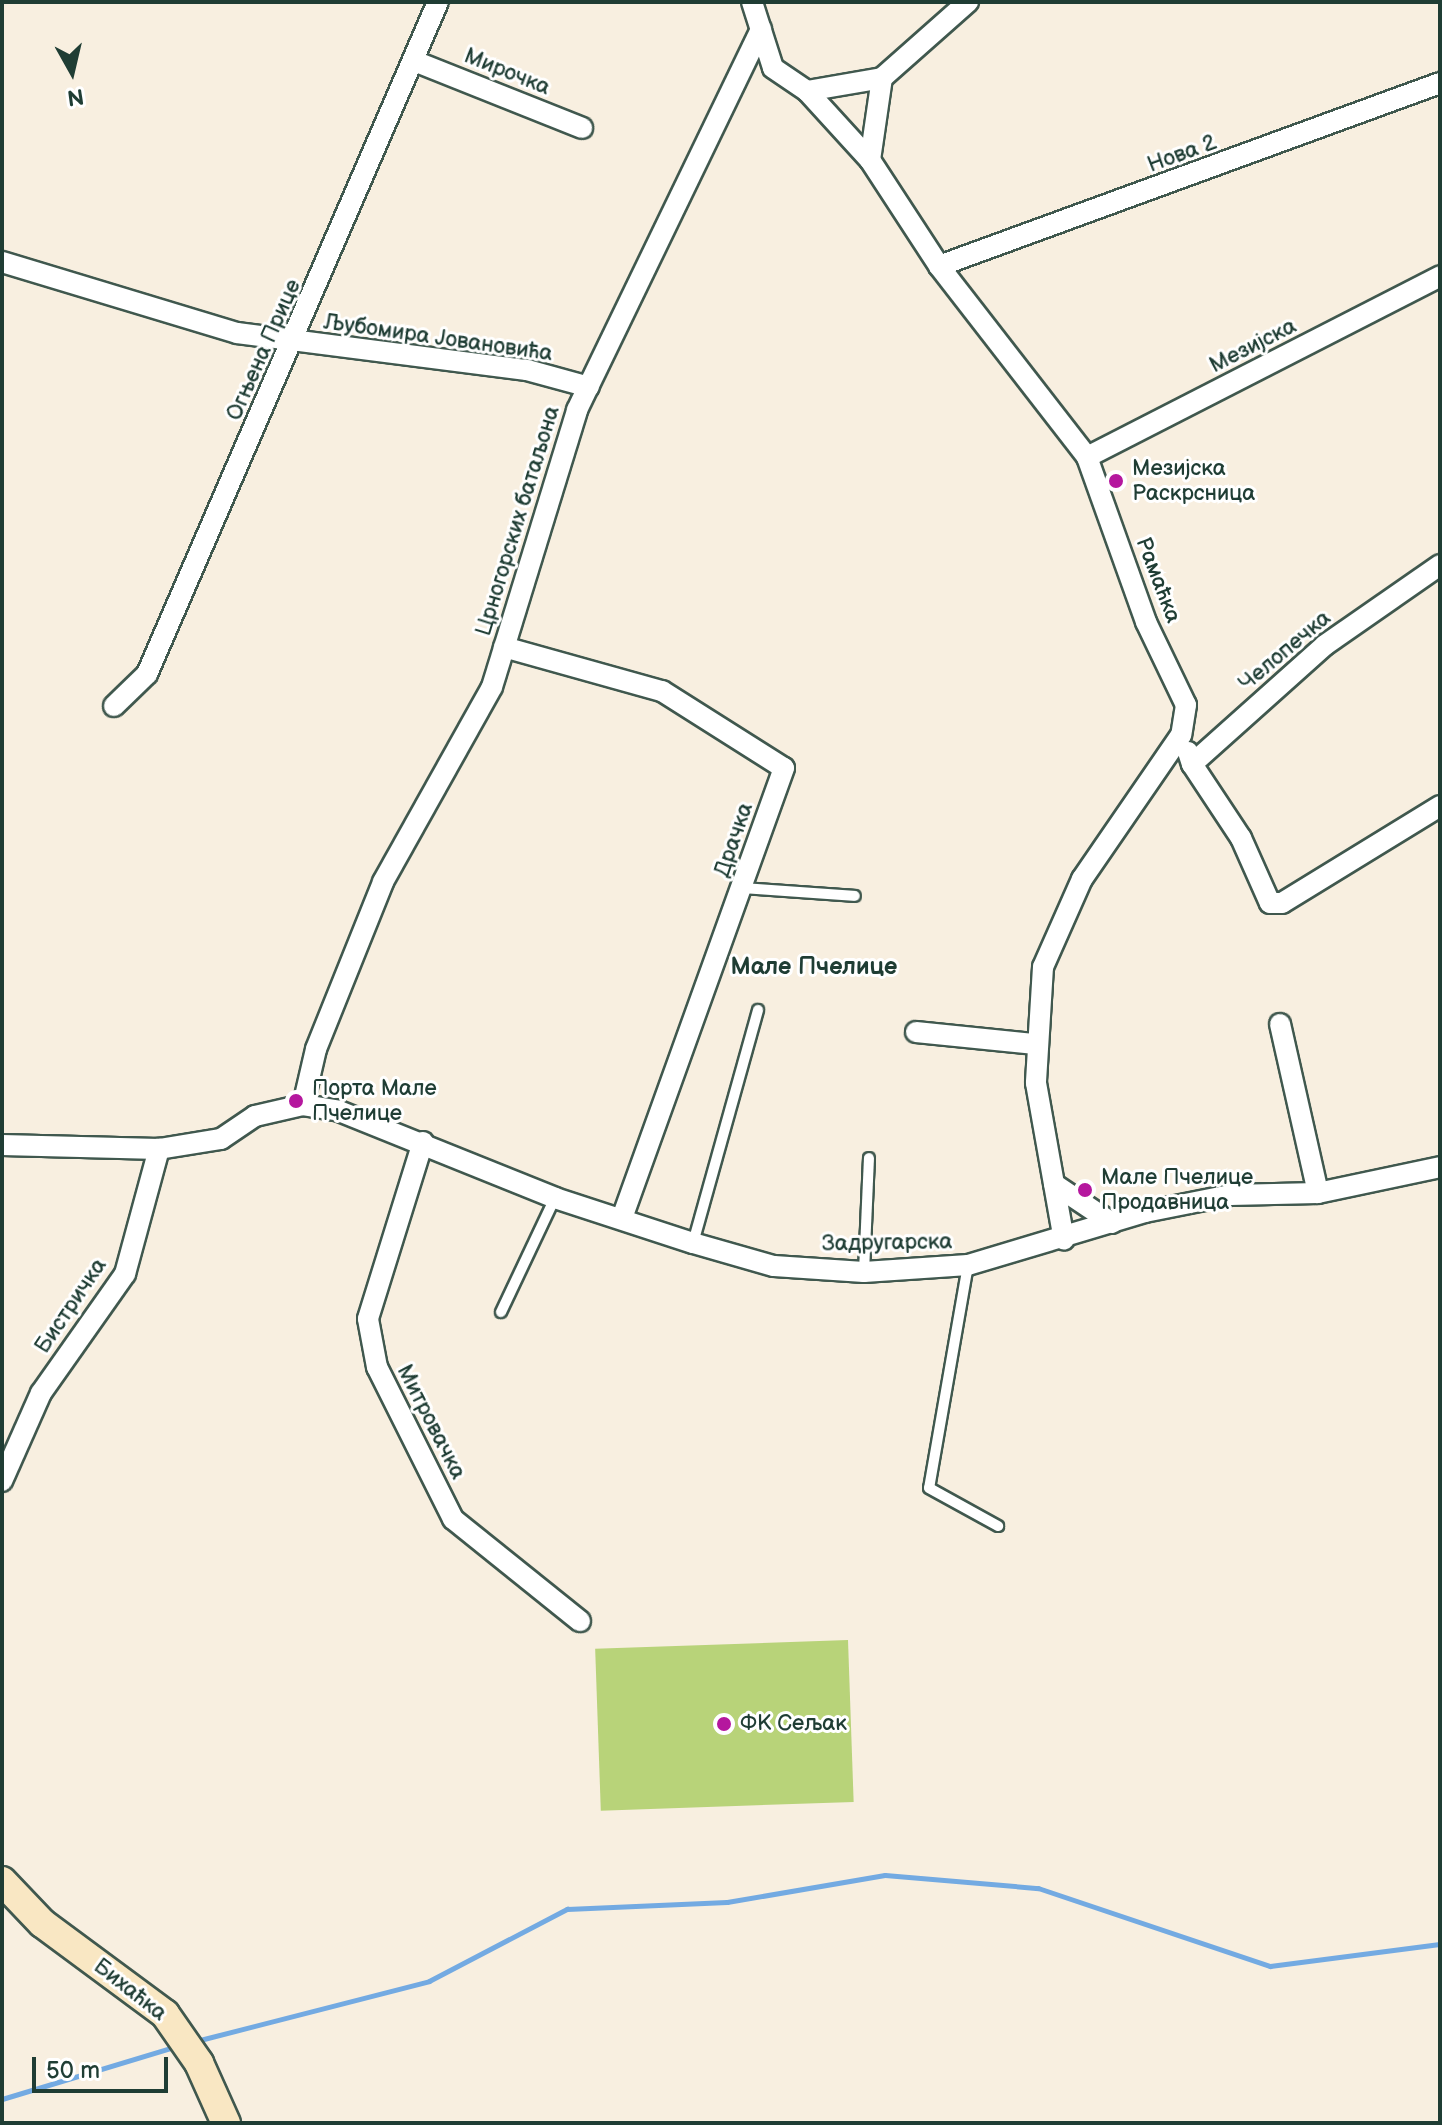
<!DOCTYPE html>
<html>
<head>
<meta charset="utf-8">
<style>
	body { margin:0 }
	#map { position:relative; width:1442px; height:2125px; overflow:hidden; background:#f8efe0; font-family:"Balsamiq Sans",sans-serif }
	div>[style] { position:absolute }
	.green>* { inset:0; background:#b8d379; transform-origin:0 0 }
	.stream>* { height:5px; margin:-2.5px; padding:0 2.5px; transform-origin:2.5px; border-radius:2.5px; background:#73aae2 }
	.roads { filter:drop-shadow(2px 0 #40584e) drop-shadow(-2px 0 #40584e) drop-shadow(0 2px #40584e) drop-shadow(0 -2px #40584e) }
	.lane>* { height:10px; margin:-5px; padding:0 5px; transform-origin:5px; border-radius:5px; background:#fff }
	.street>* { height:20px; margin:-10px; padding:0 10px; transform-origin:10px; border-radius:10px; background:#fff }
	.secondary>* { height:28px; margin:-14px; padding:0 14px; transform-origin:14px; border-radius:14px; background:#f9e7c3 }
	.dots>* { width:22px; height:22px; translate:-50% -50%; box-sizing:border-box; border:4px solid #fff; border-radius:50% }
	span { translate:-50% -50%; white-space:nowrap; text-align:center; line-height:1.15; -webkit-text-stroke:6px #fff; paint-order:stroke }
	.street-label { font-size:22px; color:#1f3d34 }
	.poi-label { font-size:22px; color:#1f3d34 }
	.left { translate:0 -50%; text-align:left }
	.neighbourhood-label { font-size:24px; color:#1f3d34; font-weight:700 }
	.frame { position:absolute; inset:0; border:4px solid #1f3d34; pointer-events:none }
	.north { position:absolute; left:32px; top:32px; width:80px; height:80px; -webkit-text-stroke:6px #fff; paint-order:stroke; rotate:172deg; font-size:22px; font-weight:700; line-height:32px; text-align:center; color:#1f3d34 }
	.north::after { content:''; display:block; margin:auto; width:28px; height:36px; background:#1f3d34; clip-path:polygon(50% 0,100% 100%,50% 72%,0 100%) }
	.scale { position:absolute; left:32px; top:2057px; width:136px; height:36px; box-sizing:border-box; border:4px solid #1f3d34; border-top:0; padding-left:10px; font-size:24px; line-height:28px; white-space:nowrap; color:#1f3d34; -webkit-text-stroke:6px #fff; paint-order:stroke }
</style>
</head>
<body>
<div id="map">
	<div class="green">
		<i style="left:848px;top:1640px;width:162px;height:253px;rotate:88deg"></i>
	</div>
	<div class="stream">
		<i style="left:196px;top:2041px;width:241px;rotate:-14.4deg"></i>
		<i style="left:429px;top:1981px;width:156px;rotate:-27.6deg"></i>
		<i style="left:567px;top:1909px;width:160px;rotate:-2.5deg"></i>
		<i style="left:727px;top:1902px;width:160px;rotate:-9.7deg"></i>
		<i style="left:885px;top:1875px;width:154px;rotate:4.9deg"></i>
		<i style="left:1038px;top:1888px;width:245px;rotate:18.6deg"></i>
		<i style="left:1270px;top:1966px;width:171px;rotate:-7.4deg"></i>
		<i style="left:2px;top:2099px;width:180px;rotate:-16.8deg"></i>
	</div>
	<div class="roads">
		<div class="lane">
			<i style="left:744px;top:888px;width:111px;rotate:4.1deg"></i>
			<i style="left:693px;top:1243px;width:242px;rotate:-74.4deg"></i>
			<i style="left:968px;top:1265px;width:226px;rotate:99.9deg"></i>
			<i style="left:929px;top:1488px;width:79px;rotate:28.8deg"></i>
			<i style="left:864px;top:1272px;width:114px;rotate:-87.5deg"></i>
			<i style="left:501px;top:1312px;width:126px;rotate:-64.7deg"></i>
		</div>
		<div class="street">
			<i style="left:752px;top:2px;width:69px;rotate:72.3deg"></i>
			<i style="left:773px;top:68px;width:41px;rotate:34.1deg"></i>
			<i style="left:807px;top:91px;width:93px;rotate:47.6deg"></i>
			<i style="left:870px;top:160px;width:126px;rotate:56.9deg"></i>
			<i style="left:939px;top:266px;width:242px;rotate:52.2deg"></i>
			<i style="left:1087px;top:457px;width:175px;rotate:70.3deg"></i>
			<i style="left:1146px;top:622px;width:92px;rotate:64.3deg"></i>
			<i style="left:1186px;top:705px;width:30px;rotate:99deg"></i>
			<i style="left:1181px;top:735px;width:175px;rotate:124.5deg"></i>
			<i style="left:1082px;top:879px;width:96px;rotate:113.9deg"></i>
			<i style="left:1043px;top:967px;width:116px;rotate:93.5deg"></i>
			<i style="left:1036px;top:1083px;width:159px;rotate:79.9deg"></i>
			<i style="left:414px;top:61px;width:181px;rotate:21.7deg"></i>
			<i style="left:807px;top:91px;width:76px;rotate:-9.8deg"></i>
			<i style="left:882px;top:78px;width:115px;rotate:-41.5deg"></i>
			<i style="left:870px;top:160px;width:83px;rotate:-81.7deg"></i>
			<i style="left:2px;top:262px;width:245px;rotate:16.8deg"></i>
			<i style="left:237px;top:333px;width:292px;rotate:7.3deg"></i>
			<i style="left:527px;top:370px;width:64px;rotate:15.3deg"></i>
			<i style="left:939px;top:266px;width:533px;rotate:-20.07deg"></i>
			<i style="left:1087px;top:457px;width:397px;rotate:-27.1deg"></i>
			<i style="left:504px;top:647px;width:164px;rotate:15.6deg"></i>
			<i style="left:662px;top:691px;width:144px;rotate:32.3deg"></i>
			<i style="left:784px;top:768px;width:477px;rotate:109.8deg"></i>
			<i style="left:114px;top:706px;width:46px;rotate:-44.1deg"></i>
			<i style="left:147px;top:674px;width:732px;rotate:-66.59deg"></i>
			<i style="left:1188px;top:752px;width:13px;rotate:72deg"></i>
			<i style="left:1192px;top:764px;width:178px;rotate:-41.8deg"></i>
			<i style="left:1325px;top:645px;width:140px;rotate:-34.8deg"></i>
			<i style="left:1192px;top:764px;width:89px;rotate:56.5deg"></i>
			<i style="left:1241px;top:838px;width:71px;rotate:66deg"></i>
			<i style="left:1270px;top:903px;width:12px"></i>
			<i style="left:1282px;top:903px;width:185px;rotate:-31.5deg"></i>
			<i style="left:1280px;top:1024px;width:173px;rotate:77.3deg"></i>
			<i style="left:916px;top:1032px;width:120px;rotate:5.8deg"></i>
			<i style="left:303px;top:1105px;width:57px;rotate:-76.9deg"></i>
			<i style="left:316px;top:1049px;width:180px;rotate:-68.1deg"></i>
			<i style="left:383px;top:882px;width:223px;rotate:-60.8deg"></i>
			<i style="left:492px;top:687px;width:290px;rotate:-72.9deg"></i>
			<i style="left:577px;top:410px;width:423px;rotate:-64.2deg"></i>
			<i style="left:423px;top:1142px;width:185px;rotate:107.3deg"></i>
			<i style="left:368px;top:1319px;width:49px;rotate:79.4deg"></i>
			<i style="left:377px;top:1367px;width:170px;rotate:63.4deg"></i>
			<i style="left:453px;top:1519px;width:163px;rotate:38.8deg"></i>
			<i style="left:2px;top:1145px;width:157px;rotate:1.5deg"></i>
			<i style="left:159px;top:1149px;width:63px;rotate:-9.2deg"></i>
			<i style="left:221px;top:1139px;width:41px;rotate:-34.1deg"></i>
			<i style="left:255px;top:1116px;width:49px;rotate:-12.9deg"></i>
			<i style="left:303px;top:1105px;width:36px;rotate:9deg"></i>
			<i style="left:339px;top:1111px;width:233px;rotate:21.9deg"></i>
			<i style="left:555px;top:1198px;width:145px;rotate:18.1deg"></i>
			<i style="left:693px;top:1243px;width:84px;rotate:15.9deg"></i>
			<i style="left:774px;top:1266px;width:90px;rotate:3.8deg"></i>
			<i style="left:864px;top:1272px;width:104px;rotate:-3.9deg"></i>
			<i style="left:968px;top:1265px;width:185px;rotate:-16.7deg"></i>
			<i style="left:1145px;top:1212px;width:87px;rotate:-11.3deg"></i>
			<i style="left:1230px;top:1195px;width:88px;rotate:-1.3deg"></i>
			<i style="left:1318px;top:1193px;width:125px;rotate:-12deg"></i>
			<i style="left:1054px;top:1184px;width:70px;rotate:33.9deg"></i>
			<i style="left:2px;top:1481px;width:96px;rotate:-66.1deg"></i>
			<i style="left:41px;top:1393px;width:146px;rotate:-54.8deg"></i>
			<i style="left:125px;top:1274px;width:130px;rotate:-74.8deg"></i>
		</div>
		<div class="secondary">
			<i style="left:2px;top:1881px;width:58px;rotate:46.4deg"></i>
			<i style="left:42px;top:1923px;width:153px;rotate:36.5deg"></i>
			<i style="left:165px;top:2014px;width:60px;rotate:55.2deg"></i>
			<i style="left:199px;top:2063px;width:66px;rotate:65.8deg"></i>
		</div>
	</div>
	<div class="dots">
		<i style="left:1116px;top:481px;background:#b5179e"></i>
		<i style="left:296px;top:1101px;background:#b5179e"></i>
		<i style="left:1085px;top:1190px;background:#b5179e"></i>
		<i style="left:724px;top:1724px;background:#b5179e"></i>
	</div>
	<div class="street-label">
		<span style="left:507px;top:72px;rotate:22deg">Мирочка</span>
		<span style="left:1182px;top:154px;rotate:-20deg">Нова 2</span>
		<span style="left:438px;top:338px;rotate:8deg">Љубомира Јовановића</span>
		<span style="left:1253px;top:346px;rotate:-27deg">Мезијска</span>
		<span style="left:264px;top:350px;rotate:-66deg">Огњена Прице</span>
		<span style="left:518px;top:521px;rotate:-73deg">Црногорских батаљона</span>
		<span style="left:1158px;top:580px;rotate:69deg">Рамаћка</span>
		<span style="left:1285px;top:651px;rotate:-40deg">Челопечка</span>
		<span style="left:734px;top:840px;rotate:-71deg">Драчка</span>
		<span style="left:887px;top:1243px;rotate:-1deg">Задругарска</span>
		<span style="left:71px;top:1306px;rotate:-56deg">Бистричка</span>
		<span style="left:431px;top:1422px;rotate:63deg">Митровачка</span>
		<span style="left:130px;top:1990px;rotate:38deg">Бихаћка</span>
	</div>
	<div class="poi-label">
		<span class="left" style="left:1132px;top:481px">Мезијска<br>Раскрсница</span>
		<span class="left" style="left:312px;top:1101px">Порта Мале<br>Пчелице</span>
		<span class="left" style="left:1101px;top:1190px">Мале Пчелице<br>Продавница</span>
		<span class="left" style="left:740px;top:1724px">ФК Сељак</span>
	</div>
	<div class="neighbourhood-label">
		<span style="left:814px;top:967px">Мале Пчелице</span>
	</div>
	<div class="frame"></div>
	<div class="north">N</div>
	<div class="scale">50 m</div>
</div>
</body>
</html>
